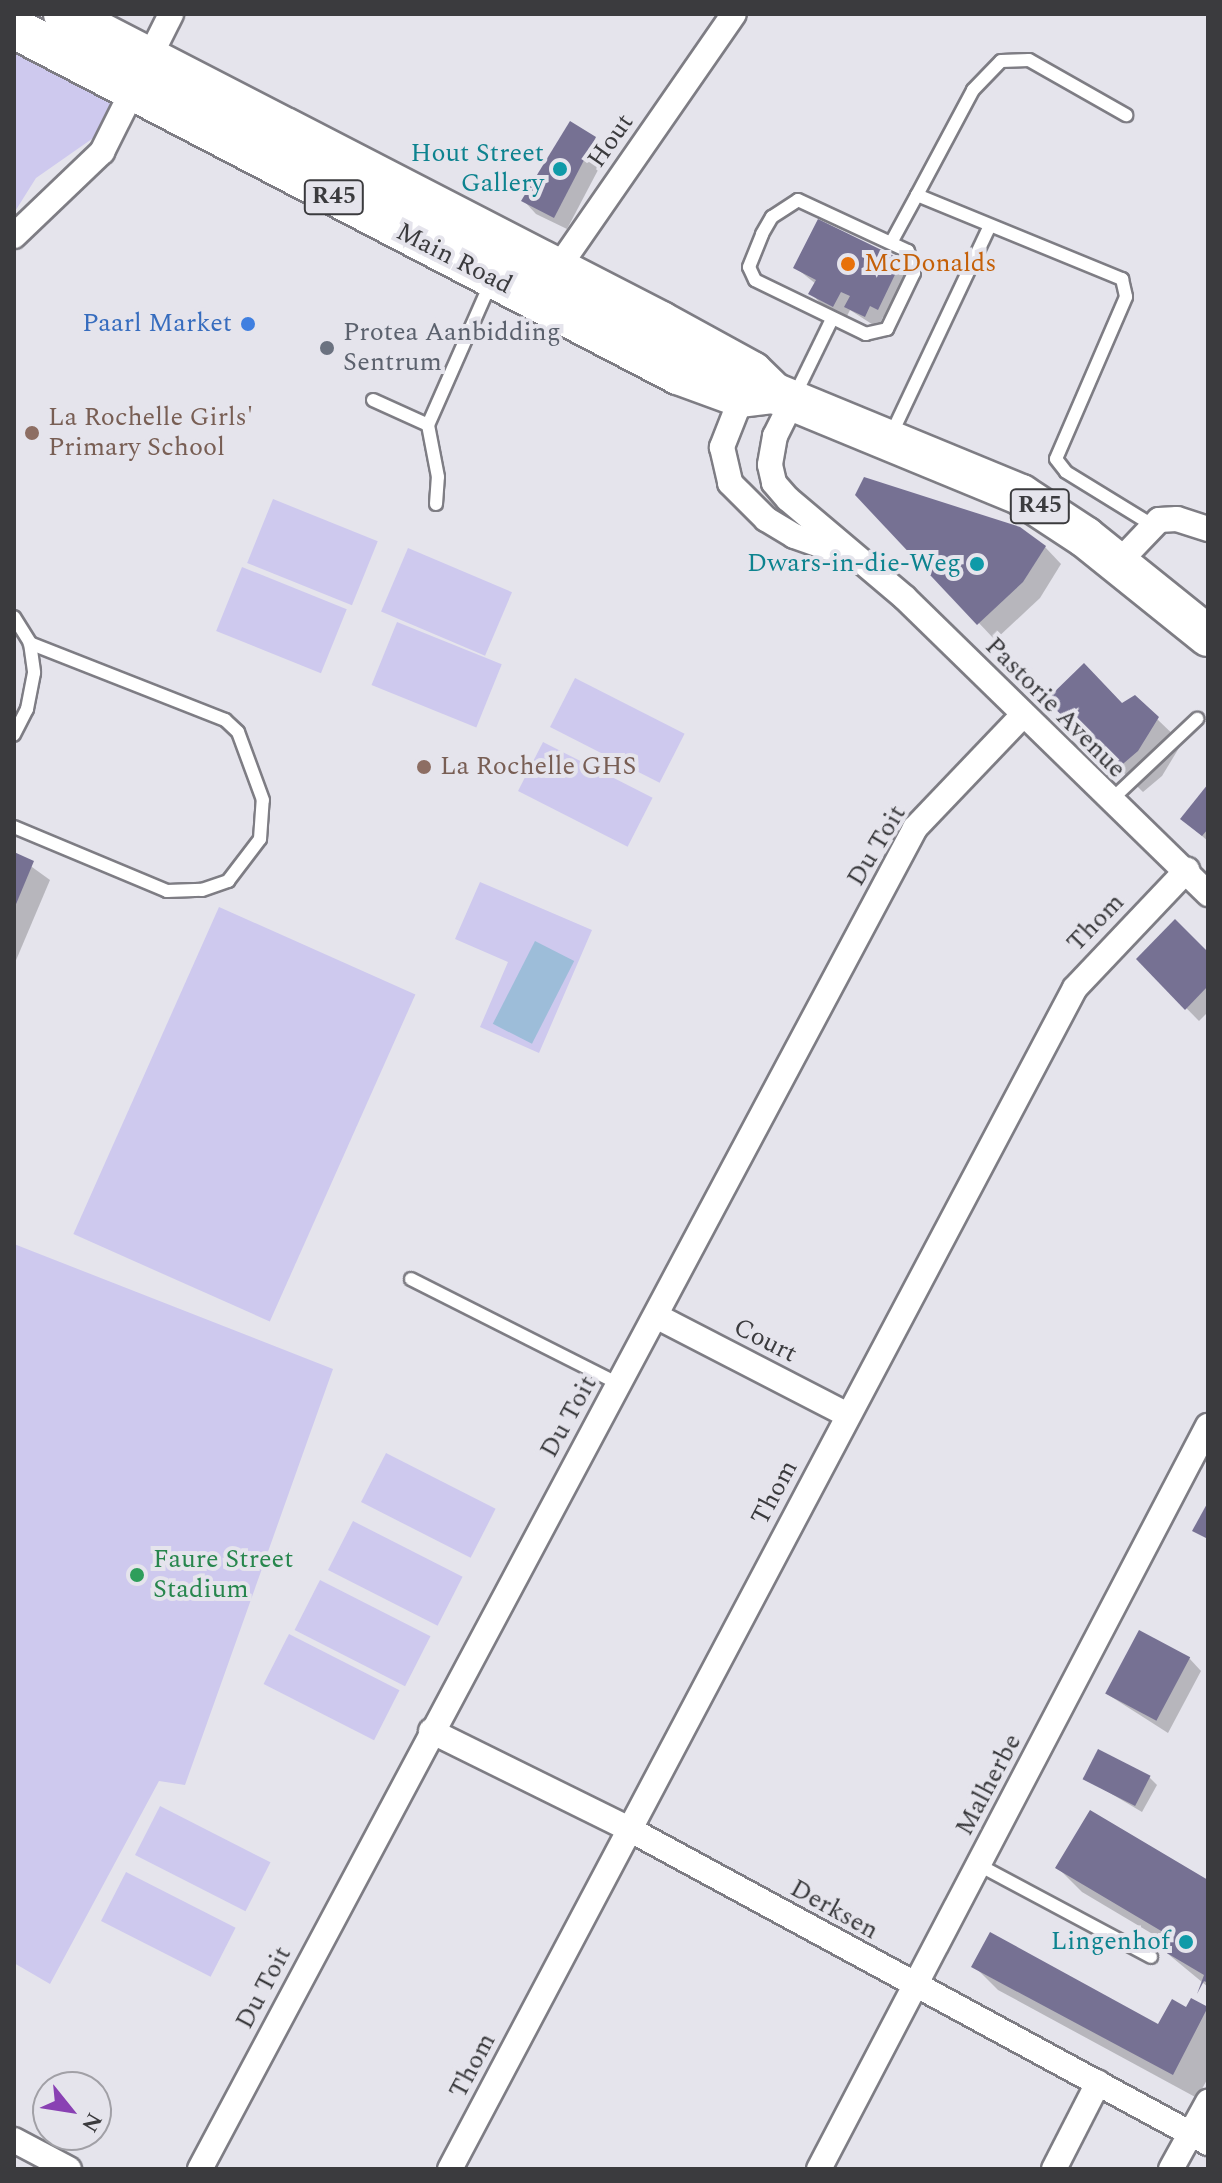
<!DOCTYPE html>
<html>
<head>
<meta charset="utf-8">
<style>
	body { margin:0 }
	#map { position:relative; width:1222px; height:2183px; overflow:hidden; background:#e5e4ec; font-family:Spectral,serif }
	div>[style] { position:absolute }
	.green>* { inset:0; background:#cec9ee; transform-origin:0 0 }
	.water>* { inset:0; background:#9dbdd9; transform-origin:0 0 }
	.shadow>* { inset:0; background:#0003 }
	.building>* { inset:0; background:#767193; transform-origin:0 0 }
	.roads { filter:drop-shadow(2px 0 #7e7d84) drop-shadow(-2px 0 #7e7d84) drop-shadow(0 2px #7e7d84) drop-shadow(0 -2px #7e7d84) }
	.service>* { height:12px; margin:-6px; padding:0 6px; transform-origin:6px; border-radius:6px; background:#fff }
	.minor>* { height:24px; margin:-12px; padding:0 12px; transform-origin:12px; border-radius:12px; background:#fff }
	.primary>* { height:40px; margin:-20px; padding:0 20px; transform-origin:20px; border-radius:20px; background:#fff }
	.dots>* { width:22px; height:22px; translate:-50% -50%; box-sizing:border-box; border:4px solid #e5e4ec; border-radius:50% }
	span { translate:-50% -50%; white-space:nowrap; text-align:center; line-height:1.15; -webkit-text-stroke:8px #e5e4ec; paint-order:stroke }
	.shield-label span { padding:2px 6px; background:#e5e4ec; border:2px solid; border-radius:6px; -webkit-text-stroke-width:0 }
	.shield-label { font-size:24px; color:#3b3b3e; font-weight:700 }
	.street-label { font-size:26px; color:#3b3b3e }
	.culture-label { font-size:26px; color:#0d838f }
	.right { translate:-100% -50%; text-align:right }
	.food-label { font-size:26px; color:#c56008 }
	.left { translate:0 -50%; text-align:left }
	.shop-label { font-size:26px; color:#366cbe }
	.worship-label { font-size:26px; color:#5b616d }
	.education-label { font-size:26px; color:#785e54 }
	.leisure-label { font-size:26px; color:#27864d }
	.frame { position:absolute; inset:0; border:16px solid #3b3b3e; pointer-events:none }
	.north { position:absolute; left:32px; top:2071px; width:80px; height:80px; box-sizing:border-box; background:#e5e4ec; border:2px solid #a1a0a6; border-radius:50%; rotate:120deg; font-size:22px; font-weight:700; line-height:32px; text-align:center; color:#3b3b3e }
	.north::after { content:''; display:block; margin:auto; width:28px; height:36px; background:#8941b3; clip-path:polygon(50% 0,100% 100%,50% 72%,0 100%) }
</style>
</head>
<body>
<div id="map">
	<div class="green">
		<i style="clip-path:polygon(14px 35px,127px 89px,109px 127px,36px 178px,14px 213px)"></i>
		<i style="left:273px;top:499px;width:113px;height:69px;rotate:22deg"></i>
		<i style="left:408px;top:548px;width:113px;height:69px;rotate:23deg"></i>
		<i style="left:242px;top:567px;width:113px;height:69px;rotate:22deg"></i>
		<i style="left:397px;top:622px;width:113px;height:68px;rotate:22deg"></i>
		<i style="left:575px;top:678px;width:123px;height:55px;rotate:27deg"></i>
		<i style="left:543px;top:742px;width:123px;height:55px;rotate:27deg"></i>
		<i style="clip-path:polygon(480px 882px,592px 930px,539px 1053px,480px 1027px,508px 962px,455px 939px)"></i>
		<i style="left:219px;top:907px;width:215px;height:358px;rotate:24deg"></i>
		<i style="clip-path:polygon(14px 1244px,333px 1369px,185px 1785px,159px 1781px,50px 1984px,14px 1963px)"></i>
		<i style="left:386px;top:1453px;width:123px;height:55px;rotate:27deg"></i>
		<i style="left:353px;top:1521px;width:123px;height:55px;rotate:27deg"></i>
		<i style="left:320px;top:1580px;width:124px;height:56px;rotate:27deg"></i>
		<i style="left:289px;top:1634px;width:124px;height:56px;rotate:27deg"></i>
		<i style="left:160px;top:1806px;width:124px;height:55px;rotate:27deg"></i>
		<i style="left:126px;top:1872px;width:123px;height:55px;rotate:27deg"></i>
	</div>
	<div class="water">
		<i style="left:535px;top:941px;width:44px;height:93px;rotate:27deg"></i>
	</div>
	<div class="shadow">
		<i style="clip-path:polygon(595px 138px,608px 151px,567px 229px,536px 214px,524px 201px)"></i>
		<i style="clip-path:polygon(901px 262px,913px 275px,891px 321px,883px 317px,878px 328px,850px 310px,846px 318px,824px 306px,811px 294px,816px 284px,796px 268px)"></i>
		<i style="clip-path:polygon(864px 479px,1045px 547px,1061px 564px,1040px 598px,995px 640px,857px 494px)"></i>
		<i style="clip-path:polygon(1049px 700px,1123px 705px,1157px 719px,1182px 743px,1162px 776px,1143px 792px)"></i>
		<i style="clip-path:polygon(1208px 787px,1208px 841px,1196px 831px)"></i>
		<i style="clip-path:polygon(14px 854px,50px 880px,14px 965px)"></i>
		<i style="clip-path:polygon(1208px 955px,1208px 1012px,1199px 1021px,1138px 959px)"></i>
		<i style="clip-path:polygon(1189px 1658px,1201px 1671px,1168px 1733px,1107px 1694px)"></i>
		<i style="clip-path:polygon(1083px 1777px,1149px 1777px,1157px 1785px,1142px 1812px)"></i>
		<i style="clip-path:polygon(1058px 1868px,1208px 1882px,1208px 1987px,1162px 1949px,1166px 1942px,1082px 1892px)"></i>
		<i style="clip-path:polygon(974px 1966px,1159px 2026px,1187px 2010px,1192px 2000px,1208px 2009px,1208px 2078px,1197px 2098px,998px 1990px)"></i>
	</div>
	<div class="building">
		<i style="clip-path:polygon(570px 121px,596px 137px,554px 218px,521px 201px)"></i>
		<i style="clip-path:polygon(818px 219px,902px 260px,878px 310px,870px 306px,865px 317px,844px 307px,850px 296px,841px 292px,833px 307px,808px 294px,816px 280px,793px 268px)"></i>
		<i style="clip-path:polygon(864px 477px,1020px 527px,1046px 546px,1023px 582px,977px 625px,855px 495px)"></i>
		<i style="clip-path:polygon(1084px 663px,1122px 703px,1135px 695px,1159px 717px,1138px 751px,1117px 769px,1046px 700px)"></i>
		<i style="clip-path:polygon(1208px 784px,1208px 829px,1202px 836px,1180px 819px)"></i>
		<i style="clip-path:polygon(14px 852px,34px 861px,14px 909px)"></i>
		<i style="clip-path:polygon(1175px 919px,1208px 952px,1208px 986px,1185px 1010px,1136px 959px)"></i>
		<i style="clip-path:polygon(1208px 1502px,1208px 1539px,1192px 1531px)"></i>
		<i style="left:1139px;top:1630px;width:58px;height:72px;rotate:28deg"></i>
		<i style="left:1098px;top:1749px;width:59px;height:34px;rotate:27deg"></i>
		<i style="clip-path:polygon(1090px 1810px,1208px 1880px,1208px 1983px,1204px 1981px,1197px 1994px,1204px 1975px,1160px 1949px,1168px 1935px,1055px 1868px)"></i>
		<i style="clip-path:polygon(990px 1932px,1158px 2024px,1172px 1999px,1186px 2007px,1191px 1998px,1208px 2007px,1173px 2075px,971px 1967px)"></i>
	</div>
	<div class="roads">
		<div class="service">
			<i style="left:917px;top:195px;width:119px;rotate:-61.9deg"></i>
			<i style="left:973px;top:90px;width:40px;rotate:-46deg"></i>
			<i style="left:1001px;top:61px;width:28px;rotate:-2deg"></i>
			<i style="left:1029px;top:60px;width:112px;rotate:29.6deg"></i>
			<i style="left:798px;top:200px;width:121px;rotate:24.9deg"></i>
			<i style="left:908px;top:251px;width:23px;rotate:75deg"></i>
			<i style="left:914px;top:273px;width:62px;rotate:115.7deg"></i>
			<i style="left:887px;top:329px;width:22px;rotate:167deg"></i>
			<i style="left:866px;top:334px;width:123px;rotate:-154.1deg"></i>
			<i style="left:755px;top:280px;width:14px;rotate:-115deg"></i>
			<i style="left:749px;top:267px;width:35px;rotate:-68deg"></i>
			<i style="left:762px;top:234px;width:20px;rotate:-60deg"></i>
			<i style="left:772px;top:217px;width:31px;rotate:-33deg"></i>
			<i style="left:892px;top:241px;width:52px;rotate:-61.5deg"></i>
			<i style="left:917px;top:195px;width:222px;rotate:22.3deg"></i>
			<i style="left:1122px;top:279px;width:18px;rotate:77deg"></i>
			<i style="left:1126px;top:297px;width:176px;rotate:113.4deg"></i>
			<i style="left:1056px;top:459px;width:16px;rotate:52deg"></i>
			<i style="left:1066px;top:472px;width:101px;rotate:31.6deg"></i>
			<i style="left:794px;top:397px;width:87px;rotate:-64deg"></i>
			<i style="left:373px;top:400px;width:60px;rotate:24.4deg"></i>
			<i style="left:891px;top:435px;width:229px;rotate:-64.7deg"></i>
			<i style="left:436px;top:504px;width:27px;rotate:-86deg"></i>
			<i style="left:438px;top:477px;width:53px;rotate:-100.9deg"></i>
			<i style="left:428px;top:425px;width:156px;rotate:-66.2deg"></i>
			<i style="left:14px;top:617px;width:31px;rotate:58deg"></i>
			<i style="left:30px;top:643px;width:30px;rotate:82deg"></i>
			<i style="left:34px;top:673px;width:37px;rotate:101deg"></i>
			<i style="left:27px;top:709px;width:29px;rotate:117deg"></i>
			<i style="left:1110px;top:801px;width:120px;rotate:-43.3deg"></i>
			<i style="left:14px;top:827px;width:166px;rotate:22.7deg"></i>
			<i style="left:167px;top:891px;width:35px;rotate:-2deg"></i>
			<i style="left:202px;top:890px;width:28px;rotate:-19deg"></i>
			<i style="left:228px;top:881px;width:53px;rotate:-52.7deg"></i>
			<i style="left:260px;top:839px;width:39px;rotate:-86deg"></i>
			<i style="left:263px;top:800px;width:72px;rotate:-110.2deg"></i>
			<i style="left:238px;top:732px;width:18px;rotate:-137deg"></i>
			<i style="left:225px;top:720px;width:210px;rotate:-158.5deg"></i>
			<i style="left:411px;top:1279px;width:233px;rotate:26.8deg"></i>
			<i style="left:979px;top:1865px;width:195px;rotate:28.1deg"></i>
		</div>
		<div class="minor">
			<i style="left:14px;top:236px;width:122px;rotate:-43.7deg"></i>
			<i style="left:102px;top:152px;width:154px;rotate:-63.4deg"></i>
			<i style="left:551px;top:278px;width:321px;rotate:-55.3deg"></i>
			<i style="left:746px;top:386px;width:66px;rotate:111.5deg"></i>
			<i style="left:722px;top:447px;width:37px;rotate:77deg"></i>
			<i style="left:730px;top:483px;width:51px;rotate:45deg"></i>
			<i style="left:766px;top:519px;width:33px;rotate:31deg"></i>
			<i style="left:794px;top:536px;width:64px;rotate:19.3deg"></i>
			<i style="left:793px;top:400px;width:40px;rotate:116.6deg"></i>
			<i style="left:775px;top:436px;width:29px;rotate:100deg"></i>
			<i style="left:770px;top:465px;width:18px;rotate:77deg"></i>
			<i style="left:774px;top:483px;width:21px;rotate:49deg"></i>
			<i style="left:788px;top:499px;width:153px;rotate:40.2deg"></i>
			<i style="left:905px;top:598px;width:424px;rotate:44.3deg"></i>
			<i style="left:1117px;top:564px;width:61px;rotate:-46.3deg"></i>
			<i style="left:1159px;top:520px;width:18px;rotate:-3deg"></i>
			<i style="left:1177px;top:519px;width:33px;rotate:18deg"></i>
			<i style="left:656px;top:1316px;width:216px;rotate:27.3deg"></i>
			<i style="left:431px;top:1731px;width:221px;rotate:26.3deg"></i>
			<i style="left:629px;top:1829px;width:659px;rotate:28.47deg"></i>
			<i style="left:14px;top:2140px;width:62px;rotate:27.8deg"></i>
			<i style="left:200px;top:2169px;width:1520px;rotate:-61.93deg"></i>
			<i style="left:915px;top:828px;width:155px;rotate:-46.3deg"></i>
			<i style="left:450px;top:2169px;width:1336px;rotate:-62.11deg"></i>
			<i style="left:1075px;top:988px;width:163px;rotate:-46.5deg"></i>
			<i style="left:819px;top:2169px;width:839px;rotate:-62.37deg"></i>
			<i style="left:1054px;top:2169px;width:97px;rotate:-62.9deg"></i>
			<i style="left:1171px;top:2169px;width:77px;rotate:-61.1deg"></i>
		</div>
		<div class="primary">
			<i style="left:64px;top:14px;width:672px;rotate:27.29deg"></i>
			<i style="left:661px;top:322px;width:104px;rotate:28.8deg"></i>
			<i style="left:752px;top:372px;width:30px;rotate:44deg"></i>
			<i style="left:774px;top:393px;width:267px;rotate:22.4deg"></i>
			<i style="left:1021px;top:495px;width:77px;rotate:33.3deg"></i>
			<i style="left:1085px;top:537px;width:158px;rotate:38.8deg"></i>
			<i style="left:14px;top:28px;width:749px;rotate:27.52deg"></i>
			<i style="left:678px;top:374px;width:67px;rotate:20.1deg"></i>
			<i style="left:741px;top:397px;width:33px;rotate:-7deg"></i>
		</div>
	</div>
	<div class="dots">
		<i style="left:560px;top:169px;background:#0f9aa8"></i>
		<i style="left:848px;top:264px;background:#e8710a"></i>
		<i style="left:248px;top:324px;background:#3f7fe0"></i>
		<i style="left:327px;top:348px;background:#6b7280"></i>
		<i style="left:32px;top:433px;background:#8d6e63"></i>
		<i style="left:977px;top:564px;background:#0f9aa8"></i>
		<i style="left:424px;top:767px;background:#8d6e63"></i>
		<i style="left:137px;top:1575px;background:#2e9e5b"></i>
		<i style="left:1186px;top:1942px;background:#0f9aa8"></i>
	</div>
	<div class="shield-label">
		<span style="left:334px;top:197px">R45</span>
		<span style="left:1040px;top:506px">R45</span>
	</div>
	<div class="street-label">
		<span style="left:611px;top:141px;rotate:-55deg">Hout</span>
		<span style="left:454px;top:259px;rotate:27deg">Main Road</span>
		<span style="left:1055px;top:708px;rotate:45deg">Pastorie Avenue</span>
		<span style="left:877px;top:846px;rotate:-59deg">Du Toit</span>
		<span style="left:1096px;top:923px;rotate:-46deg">Thom</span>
		<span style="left:765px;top:1341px;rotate:27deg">Court</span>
		<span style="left:569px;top:1417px;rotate:-61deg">Du Toit</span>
		<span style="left:775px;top:1493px;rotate:-62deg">Thom</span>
		<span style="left:989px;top:1785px;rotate:-62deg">Malherbe</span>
		<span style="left:834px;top:1910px;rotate:29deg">Derksen</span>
		<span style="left:264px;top:1988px;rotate:-62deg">Du Toit</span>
		<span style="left:473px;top:2066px;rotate:-62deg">Thom</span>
	</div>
	<div class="culture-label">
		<span class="right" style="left:544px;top:169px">Hout Street<br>Gallery</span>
		<span class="right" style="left:961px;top:564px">Dwars-in-die-Weg</span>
		<span class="right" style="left:1170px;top:1942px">Lingenhof</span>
	</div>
	<div class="food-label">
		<span class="left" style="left:864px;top:264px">McDonalds</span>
	</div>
	<div class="shop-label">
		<span class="right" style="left:232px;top:324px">Paarl Market</span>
	</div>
	<div class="worship-label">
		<span class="left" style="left:343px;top:348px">Protea Aanbidding<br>Sentrum</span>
	</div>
	<div class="education-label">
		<span class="left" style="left:48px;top:433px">La Rochelle Girls'<br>Primary School</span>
		<span class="left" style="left:440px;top:767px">La Rochelle GHS</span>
	</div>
	<div class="leisure-label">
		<span class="left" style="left:153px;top:1575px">Faure Street<br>Stadium</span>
	</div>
	<div class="frame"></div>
	<div class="north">N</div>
</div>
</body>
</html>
